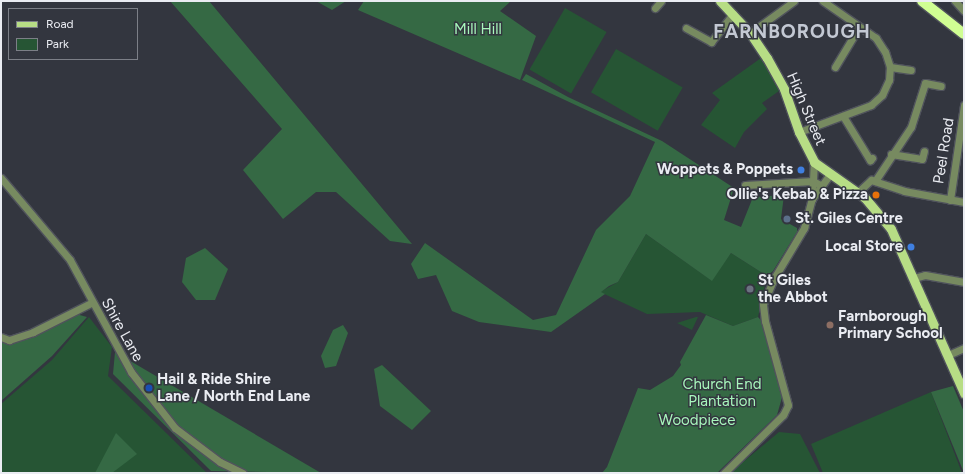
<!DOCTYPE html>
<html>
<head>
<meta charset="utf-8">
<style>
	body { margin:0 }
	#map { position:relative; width:965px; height:474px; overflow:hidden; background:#33363f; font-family:Figtree,sans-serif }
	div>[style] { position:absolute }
	.green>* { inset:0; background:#265534; transform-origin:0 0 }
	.forest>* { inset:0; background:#356944 }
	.roads { filter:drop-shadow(1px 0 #50535c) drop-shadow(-1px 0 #50535c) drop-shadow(0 1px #50535c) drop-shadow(0 -1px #50535c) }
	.minor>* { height:7px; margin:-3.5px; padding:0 3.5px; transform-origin:3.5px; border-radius:3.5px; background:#778a60 }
	.major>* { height:9px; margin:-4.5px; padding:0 4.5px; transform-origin:4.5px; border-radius:4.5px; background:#b7dd85 }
	.highway>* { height:10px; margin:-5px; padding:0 5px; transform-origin:5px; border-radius:5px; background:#d0fe93 }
	.dots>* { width:11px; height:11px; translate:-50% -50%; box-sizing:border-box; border:2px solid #33363f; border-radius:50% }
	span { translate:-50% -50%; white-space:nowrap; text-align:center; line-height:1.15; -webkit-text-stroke:3px #33363f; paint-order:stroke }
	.park-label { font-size:15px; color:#a8f7bc }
	.street-label { font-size:15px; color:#eaecf2 }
	.poi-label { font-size:15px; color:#eaecf2; font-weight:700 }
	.right { translate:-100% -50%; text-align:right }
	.left { translate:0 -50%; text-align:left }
	.district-label { font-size:19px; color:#c3c8d3; font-weight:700; letter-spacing:1px }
	.frame { position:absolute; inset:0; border:2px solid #eaecf2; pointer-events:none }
	.legend { position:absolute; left:8px; top:8px; width:130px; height:52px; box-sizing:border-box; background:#33363f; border:1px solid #7c7f87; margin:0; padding:5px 7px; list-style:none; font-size:12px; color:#eaecf2 }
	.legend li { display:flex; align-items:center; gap:8px; height:20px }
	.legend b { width:20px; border:1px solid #7c7f87 }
</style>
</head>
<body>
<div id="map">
	<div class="green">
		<i style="left:565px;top:8px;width:48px;height:71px;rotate:30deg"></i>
		<i style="left:616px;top:49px;width:77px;height:50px;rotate:30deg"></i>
		<i style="clip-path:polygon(761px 58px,757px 62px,761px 58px,779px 91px,762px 103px,767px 109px,744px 132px,735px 148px,701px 125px,720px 100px,712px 93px)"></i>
		<i style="clip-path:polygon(646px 234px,711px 280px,731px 253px,767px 276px,758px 317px,733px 326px,700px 312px,647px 314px,600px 292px,618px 282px)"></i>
		<i style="clip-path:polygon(89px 317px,112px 347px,108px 376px,207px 473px,1px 473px,1px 404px,52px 360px)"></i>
		<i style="clip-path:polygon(696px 317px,698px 317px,692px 330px,677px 323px)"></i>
		<i style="clip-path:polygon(931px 392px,962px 473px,823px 473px,811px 444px)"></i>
		<i style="clip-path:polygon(779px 432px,800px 434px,820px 473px,730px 473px)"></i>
	</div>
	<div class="forest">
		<i style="clip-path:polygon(170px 1px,209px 1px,412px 244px,390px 241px,336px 192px,316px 192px,283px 219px,243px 170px,282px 129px)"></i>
		<i style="clip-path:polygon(316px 1px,346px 1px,332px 10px)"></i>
		<i style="clip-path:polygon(364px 1px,511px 1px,500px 11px,536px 36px,520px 80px,358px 10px)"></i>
		<i style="clip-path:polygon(526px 74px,568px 97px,662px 141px,734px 188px,724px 220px,741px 227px,753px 197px,784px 195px,781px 219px,797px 228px,797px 232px,773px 271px,767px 276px,731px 253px,712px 281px,646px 234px,618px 282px,609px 286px,601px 292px,605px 294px,551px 332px,479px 322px,452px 311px,436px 275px,418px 279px,411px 264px,425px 243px,533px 320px,556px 315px,596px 230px,630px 196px,655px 142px,522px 80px)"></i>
		<i style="clip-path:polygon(205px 248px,228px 269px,215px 300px,196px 300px,182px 282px,186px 258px)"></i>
		<i style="clip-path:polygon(76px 314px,87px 317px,52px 356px,1px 401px,1px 342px,7px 344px,42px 333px)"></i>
		<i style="clip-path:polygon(706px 315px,733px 326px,758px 317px,764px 324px,783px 394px,777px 415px,717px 473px,602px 473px,607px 467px,638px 388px,650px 390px,673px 376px,681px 365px,680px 362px)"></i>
		<i style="clip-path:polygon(343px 325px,348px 333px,336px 366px,325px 368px,321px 356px,333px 330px)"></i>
		<i style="clip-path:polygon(115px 352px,321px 473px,211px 471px,113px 374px)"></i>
		<i style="clip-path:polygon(382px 365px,431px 411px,412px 430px,380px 406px,374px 369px)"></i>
		<i style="clip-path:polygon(953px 386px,964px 412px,964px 473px,931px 392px)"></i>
		<i style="clip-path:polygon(116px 433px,137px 454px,112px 473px,95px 473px)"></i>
	</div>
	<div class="roads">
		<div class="minor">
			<i style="left:955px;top:1px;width:13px;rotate:48deg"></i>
			<i style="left:655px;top:8px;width:9px;rotate:-49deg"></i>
			<i style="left:686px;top:28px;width:29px;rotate:29deg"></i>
			<i style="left:711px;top:42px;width:36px;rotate:-52deg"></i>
			<i style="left:750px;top:33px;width:54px;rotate:-36deg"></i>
			<i style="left:835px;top:67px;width:47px;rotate:-59deg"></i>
			<i style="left:890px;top:67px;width:21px;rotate:8deg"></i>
			<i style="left:843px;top:116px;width:52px;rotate:58.5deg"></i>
			<i style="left:870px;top:160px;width:3px;rotate:-45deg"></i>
			<i style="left:799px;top:132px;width:77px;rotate:-20.6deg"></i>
			<i style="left:871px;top:105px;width:15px;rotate:-42deg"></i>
			<i style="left:882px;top:95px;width:17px;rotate:-65deg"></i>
			<i style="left:889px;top:80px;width:13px;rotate:-86deg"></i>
			<i style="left:890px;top:67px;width:16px;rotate:-108deg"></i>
			<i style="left:885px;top:52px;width:17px;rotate:-123deg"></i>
			<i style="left:876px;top:38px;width:65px;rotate:-145.1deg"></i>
			<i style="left:891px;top:154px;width:31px;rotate:9deg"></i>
			<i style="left:922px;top:159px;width:8px;rotate:-76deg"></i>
			<i style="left:1px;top:178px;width:107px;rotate:49.9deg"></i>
			<i style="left:70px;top:260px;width:128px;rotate:61.4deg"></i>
			<i style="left:131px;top:372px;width:71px;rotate:51.8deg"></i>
			<i style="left:175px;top:428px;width:56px;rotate:37.1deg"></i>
			<i style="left:220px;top:462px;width:25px;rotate:26deg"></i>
			<i style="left:875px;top:181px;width:65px;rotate:-56.3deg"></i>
			<i style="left:911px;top:127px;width:46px;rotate:-72.3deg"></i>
			<i style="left:925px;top:83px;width:16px;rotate:11deg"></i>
			<i style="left:745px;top:185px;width:68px;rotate:-3.4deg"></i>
			<i style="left:813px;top:181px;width:10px;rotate:29deg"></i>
			<i style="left:858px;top:192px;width:18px;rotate:-43deg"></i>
			<i style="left:871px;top:180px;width:35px;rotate:18deg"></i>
			<i style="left:904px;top:191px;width:61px;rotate:10.4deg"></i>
			<i style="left:812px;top:199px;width:37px;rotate:-87deg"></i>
			<i style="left:950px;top:200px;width:96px;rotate:-81.6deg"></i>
			<i style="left:914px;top:278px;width:11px;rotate:-15deg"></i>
			<i style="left:925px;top:275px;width:40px;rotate:10deg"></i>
			<i style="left:1px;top:337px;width:9px;rotate:21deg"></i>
			<i style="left:9px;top:340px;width:25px;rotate:-18deg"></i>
			<i style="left:33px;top:332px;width:65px;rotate:-26.6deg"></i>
			<i style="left:948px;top:355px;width:17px;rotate:-24deg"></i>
			<i style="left:724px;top:473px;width:83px;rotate:-44.5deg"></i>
			<i style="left:783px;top:415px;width:11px;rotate:-63deg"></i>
			<i style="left:788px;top:405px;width:87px;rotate:-105.3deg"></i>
			<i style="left:765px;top:321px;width:17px;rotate:-97deg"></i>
			<i style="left:763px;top:304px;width:26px;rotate:-67deg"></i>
			<i style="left:773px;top:280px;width:61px;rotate:-59.2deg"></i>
			<i style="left:804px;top:228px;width:30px;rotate:-75deg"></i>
			<i style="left:812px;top:199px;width:31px;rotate:-54deg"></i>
		</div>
		<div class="major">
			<i style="left:720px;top:1px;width:44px;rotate:46.8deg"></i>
			<i style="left:750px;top:33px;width:30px;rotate:56deg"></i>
			<i style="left:767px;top:58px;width:35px;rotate:61deg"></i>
			<i style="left:784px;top:89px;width:46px;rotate:70.8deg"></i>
			<i style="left:799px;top:132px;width:34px;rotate:63deg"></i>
			<i style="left:814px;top:162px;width:62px;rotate:35.2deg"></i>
			<i style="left:865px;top:198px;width:40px;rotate:50deg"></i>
			<i style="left:891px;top:229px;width:180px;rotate:66deg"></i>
		</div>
		<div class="highway">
			<i style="left:922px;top:1px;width:53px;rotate:38.2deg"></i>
		</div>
	</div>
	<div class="dots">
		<i style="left:801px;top:170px;background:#3f7fe0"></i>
		<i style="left:876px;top:195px;background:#e8710a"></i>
		<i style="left:787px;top:219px;background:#5c6f8a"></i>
		<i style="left:911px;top:247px;background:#3f7fe0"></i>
		<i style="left:750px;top:289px;background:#6b7280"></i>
		<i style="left:830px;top:325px;background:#8d6e63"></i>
		<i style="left:149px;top:388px;background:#1a4fb4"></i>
	</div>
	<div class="park-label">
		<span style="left:478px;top:30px">Mill Hill</span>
		<span style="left:722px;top:393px">Church End<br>Plantation</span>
		<span style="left:697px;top:421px">Woodpiece</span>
	</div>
	<div class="street-label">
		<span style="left:806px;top:109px;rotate:67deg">High Street</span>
		<span style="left:944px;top:151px;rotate:-81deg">Peel Road</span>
		<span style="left:122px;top:330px;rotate:61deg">Shire Lane</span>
	</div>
	<div class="poi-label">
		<span class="right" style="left:793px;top:170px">Woppets &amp; Poppets</span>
		<span class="right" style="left:868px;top:195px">Ollie's Kebab &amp; Pizza</span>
		<span class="left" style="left:795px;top:219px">St. Giles Centre</span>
		<span class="right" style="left:903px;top:247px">Local Store</span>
		<span class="left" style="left:758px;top:289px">St Giles<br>the Abbot</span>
		<span class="left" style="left:838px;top:325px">Farnborough<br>Primary School</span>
		<span class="left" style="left:157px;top:388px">Hail &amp; Ride Shire<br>Lane / North End Lane</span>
	</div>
	<div class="district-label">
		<span style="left:792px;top:32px">FARNBOROUGH</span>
	</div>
	<div class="frame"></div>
	<ul class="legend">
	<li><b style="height:5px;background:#b7dd85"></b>Road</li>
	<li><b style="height:11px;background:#265534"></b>Park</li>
	</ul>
</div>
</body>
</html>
